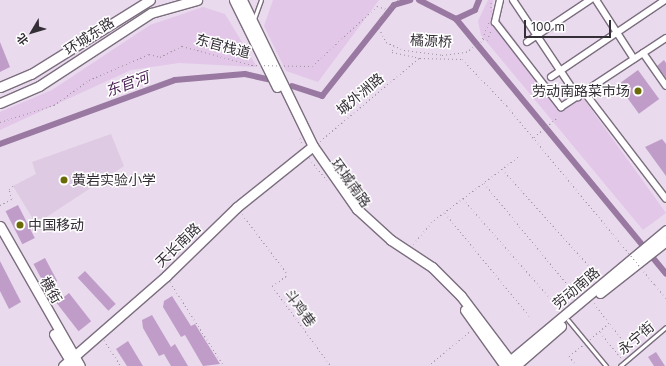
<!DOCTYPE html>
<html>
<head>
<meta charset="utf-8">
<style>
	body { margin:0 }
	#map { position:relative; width:666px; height:366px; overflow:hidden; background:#e9daed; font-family:Inter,"Noto Sans SC",sans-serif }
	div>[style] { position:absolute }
	.built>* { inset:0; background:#decae2 }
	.green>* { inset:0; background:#e2c7e9 }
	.canal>* { height:6px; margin:-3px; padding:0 3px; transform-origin:3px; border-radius:3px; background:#9978a1 }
	.building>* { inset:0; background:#bf9dc8; transform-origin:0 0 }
	.path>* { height:1px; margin-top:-0.5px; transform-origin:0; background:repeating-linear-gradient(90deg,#9c919f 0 1px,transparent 0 4px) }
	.roads { filter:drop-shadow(1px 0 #7b6e7e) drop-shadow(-1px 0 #7b6e7e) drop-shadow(0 1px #7b6e7e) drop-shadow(0 -1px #7b6e7e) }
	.lane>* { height:3px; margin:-1.5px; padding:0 1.5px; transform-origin:1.5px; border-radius:1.5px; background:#fff }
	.street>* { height:6px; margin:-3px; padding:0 3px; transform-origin:3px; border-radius:3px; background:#fff }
	.secondary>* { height:9px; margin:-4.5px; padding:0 4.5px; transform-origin:4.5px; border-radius:4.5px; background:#fff }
	.path-bridge>* { height:1px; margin-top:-0.5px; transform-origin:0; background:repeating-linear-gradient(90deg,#9c919f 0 1px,transparent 0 4px) }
	.dots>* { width:11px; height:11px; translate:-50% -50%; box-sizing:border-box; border:2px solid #fff; border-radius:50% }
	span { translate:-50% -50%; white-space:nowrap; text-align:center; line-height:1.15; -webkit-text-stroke:3px #fff; paint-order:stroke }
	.street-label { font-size:14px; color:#342e36 }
	.poi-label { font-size:14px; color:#342e36 }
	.right { translate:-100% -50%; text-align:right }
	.left { translate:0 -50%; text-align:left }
	.water-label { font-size:15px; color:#481d52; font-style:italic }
	.north { position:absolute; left:12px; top:12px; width:40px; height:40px; -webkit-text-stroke:3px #fff; paint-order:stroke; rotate:232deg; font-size:11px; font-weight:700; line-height:16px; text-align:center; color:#342e36 }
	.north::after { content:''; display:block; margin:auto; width:14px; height:18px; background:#342e36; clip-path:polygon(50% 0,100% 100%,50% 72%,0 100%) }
	.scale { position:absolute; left:524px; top:20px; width:87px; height:18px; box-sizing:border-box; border:2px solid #342e36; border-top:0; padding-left:5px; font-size:12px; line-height:14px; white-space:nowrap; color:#342e36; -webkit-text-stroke:3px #fff; paint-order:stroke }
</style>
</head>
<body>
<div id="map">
	<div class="built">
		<i style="clip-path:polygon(111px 134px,124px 166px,36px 224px,13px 186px,36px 174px,32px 162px)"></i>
	</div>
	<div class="green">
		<i style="clip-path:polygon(273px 0,379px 0,318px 82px,286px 71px,264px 26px)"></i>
		<i style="clip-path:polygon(488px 0,493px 0,492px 9px,564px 106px,581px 95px,666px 213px,643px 230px,481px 35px,478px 21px)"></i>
		<i style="clip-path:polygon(203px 7px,225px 14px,257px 67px,179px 63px,131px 70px,0 130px,0 112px,52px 90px,150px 25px)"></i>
	</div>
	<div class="canal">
		<i style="left:419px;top:0;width:42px;rotate:27.2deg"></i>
		<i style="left:456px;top:19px;width:330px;rotate:50.5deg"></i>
		<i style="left:456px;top:19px;width:21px;rotate:-25deg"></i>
		<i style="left:475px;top:10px;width:11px;rotate:-68deg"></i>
		<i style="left:292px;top:86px;width:32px;rotate:18deg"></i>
		<i style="left:322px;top:96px;width:116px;rotate:-51.6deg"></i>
		<i style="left:394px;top:5px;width:17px;rotate:-17deg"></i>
		<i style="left:0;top:144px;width:186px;rotate:-20.1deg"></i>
		<i style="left:175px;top:80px;width:70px;rotate:-4.9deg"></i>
		<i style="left:245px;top:74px;width:23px;rotate:13deg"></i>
	</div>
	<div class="building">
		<i style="clip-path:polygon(0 42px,10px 67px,0 72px)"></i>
		<i style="clip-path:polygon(664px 60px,666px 63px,666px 78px,657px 66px)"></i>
		<i style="left:638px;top:70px;width:36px;height:25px;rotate:54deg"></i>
		<i style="clip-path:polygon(662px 139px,666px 144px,666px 176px,645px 147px)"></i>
		<i style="left:18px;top:205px;width:37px;height:14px;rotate:63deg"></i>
		<i style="left:45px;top:258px;width:26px;height:13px;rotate:62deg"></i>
		<i style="clip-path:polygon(0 261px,21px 302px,9px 309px,0 291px)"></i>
		<i style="left:85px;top:271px;width:45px;height:10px;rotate:47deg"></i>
		<i style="left:69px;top:293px;width:36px;height:16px;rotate:52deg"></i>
		<i style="clip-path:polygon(172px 296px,191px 326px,195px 324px,220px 364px,203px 366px,185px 335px,181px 337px,163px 307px,164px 301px)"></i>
		<i style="clip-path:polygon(152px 315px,171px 347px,175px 344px,188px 366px,171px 366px,164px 354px,159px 356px,143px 328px,142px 320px)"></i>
		<i style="clip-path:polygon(128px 341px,143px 366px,127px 366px,116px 349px)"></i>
		<i style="clip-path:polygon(656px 352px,665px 366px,654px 366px,648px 357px)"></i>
	</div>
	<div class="path">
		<i style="left:398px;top:0;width:25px;rotate:135deg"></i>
		<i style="left:380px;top:18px;width:10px;rotate:96deg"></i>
		<i style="left:379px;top:28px;width:16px;rotate:63deg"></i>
		<i style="left:386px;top:42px;width:20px;rotate:24deg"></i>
		<i style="left:404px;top:50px;width:38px;rotate:7deg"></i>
		<i style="left:442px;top:55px;width:24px;rotate:-7deg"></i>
		<i style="left:466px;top:52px;width:18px;rotate:-34deg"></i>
		<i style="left:481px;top:42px;width:22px;rotate:-68deg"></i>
		<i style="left:491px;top:11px;width:11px;rotate:-90deg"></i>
		<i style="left:483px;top:39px;width:4px;rotate:14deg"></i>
		<i style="left:487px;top:40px;width:12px;rotate:-66deg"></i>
		<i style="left:394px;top:46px;width:6px;rotate:108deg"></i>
		<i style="left:392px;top:52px;width:29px;rotate:12deg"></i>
		<i style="left:420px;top:58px;width:42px;rotate:1.4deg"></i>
		<i style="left:462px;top:59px;width:65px;rotate:46.2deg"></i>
		<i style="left:507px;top:106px;width:166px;rotate:50.4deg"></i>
		<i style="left:534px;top:137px;width:31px;rotate:-40deg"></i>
		<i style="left:300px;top:138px;width:7px;rotate:74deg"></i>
		<i style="left:320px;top:141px;width:129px;rotate:-40deg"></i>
		<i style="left:309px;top:158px;width:28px;rotate:51deg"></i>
		<i style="left:502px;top:169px;width:135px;rotate:48deg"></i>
		<i style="left:484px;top:183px;width:129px;rotate:50.6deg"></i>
		<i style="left:463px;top:199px;width:132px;rotate:48.7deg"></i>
		<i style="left:0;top:205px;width:13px;rotate:-27deg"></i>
		<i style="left:12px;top:199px;width:10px;rotate:-107deg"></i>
		<i style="left:9px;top:189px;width:5px;rotate:-37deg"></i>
		<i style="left:445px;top:213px;width:134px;rotate:50.7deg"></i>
		<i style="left:242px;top:214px;width:73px;rotate:52.8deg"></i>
		<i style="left:286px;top:272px;width:4px;rotate:90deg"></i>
		<i style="left:286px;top:276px;width:17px;rotate:144deg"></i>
		<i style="left:272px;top:286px;width:99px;rotate:53.6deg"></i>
		<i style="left:413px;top:244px;width:32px;rotate:-49deg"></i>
		<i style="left:434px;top:220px;width:105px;rotate:-36.9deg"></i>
		<i style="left:170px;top:282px;width:100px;rotate:57.3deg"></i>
		<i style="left:655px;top:285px;width:17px;rotate:50deg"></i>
		<i style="left:610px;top:324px;width:27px;rotate:51deg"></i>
		<i style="left:600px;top:332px;width:35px;rotate:51deg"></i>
		<i style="left:590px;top:339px;width:25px;rotate:-40deg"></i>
		<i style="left:609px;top:323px;width:26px;rotate:-127deg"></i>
		<i style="left:104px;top:340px;width:31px;rotate:57deg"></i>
		<i style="left:428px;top:366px;width:55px;rotate:-39.8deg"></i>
		<i style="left:577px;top:366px;width:13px;rotate:-129deg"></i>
		<i style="left:569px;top:356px;width:18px;rotate:-38deg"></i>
	</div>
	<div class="roads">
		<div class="lane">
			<i style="left:254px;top:19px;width:20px;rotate:-70deg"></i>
			<i style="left:568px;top:320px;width:60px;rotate:50.4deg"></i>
			<i style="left:620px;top:366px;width:60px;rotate:-40.3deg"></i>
		</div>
		<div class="street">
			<i style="left:500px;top:0;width:23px;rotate:103deg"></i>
			<i style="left:495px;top:22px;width:108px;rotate:52.2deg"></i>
			<i style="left:561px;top:107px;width:126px;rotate:-33.3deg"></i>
			<i style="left:513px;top:0;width:117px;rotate:56.2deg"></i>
			<i style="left:596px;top:0;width:70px;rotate:57.2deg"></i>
			<i style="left:527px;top:42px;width:76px;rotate:-33.7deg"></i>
			<i style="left:643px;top:53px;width:40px;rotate:55.1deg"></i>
			<i style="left:551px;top:77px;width:138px;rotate:-34deg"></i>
			<i style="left:585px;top:93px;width:133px;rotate:52.6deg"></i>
		</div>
		<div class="secondary">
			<i style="left:234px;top:0;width:97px;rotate:63.7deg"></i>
			<i style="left:242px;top:0;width:162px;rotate:64.1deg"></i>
			<i style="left:313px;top:146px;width:77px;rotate:55.1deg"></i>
			<i style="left:357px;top:209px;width:46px;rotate:42.4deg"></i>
			<i style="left:391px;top:240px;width:49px;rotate:33.4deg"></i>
			<i style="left:432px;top:267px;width:41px;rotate:45deg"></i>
			<i style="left:461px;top:296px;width:88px;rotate:52.9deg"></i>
			<i style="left:0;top:87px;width:34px;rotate:-23deg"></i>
			<i style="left:31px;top:74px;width:140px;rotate:-31.9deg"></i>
			<i style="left:0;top:103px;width:43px;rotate:-23.6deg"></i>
			<i style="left:39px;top:86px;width:134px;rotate:-33.1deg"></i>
			<i style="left:151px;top:13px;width:48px;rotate:-15.8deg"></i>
			<i style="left:0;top:226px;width:161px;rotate:60.3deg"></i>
			<i style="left:600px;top:293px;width:84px;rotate:-38.2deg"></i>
			<i style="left:465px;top:310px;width:69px;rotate:54.5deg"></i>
			<i style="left:54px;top:334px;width:35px;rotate:59deg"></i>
			<i style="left:506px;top:364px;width:209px;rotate:-39.9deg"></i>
			<i style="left:63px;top:366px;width:137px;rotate:-41.1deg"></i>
			<i style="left:166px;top:276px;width:99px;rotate:-44.2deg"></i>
			<i style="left:237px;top:207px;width:97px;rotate:-38.8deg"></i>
			<i style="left:515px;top:366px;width:61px;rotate:-41deg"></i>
		</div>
	</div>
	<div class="path-bridge">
		<i style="left:0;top:122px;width:57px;rotate:-17.5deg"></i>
		<i style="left:54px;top:105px;width:43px;rotate:-35.5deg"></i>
		<i style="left:89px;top:80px;width:65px;rotate:-23.4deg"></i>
		<i style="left:149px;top:54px;width:11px;rotate:15deg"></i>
		<i style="left:160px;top:57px;width:25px;rotate:-27deg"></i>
		<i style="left:182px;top:46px;width:73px;rotate:15.2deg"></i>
		<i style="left:252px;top:65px;width:60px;rotate:1deg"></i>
		<i style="left:312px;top:66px;width:88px;rotate:-42.7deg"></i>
		<i style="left:377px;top:6px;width:10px;rotate:17deg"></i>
		<i style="left:613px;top:234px;width:66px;rotate:50.5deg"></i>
	</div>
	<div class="dots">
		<i style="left:638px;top:91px;background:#6a6a07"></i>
		<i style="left:64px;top:180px;background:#6a6a07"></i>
		<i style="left:20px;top:225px;background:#6a6a07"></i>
	</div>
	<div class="street-label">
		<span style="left:89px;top:36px;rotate:-33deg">环城东路</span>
		<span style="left:431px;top:41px;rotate:3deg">橘源桥</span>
		<span style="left:223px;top:46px;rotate:15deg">东官栈道</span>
		<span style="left:360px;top:94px;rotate:-40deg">城外洲路</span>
		<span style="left:351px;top:183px;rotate:54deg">环城南路</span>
		<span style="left:178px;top:245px;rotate:-44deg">天长南路</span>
		<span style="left:576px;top:288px;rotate:-40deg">劳动南路</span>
		<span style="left:51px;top:290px;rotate:60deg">横街</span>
		<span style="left:300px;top:308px;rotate:54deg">斗鸡巷</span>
		<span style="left:636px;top:338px;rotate:-40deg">永宁街</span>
	</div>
	<div class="poi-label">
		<span class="right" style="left:630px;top:91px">劳动南路菜市场</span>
		<span class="left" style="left:72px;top:180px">黄岩实验小学</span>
		<span class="left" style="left:28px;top:225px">中国移动</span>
	</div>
	<div class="water-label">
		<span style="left:127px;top:84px;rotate:-20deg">东官河</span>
	</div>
	<div class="north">北</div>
	<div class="scale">100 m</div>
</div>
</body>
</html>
